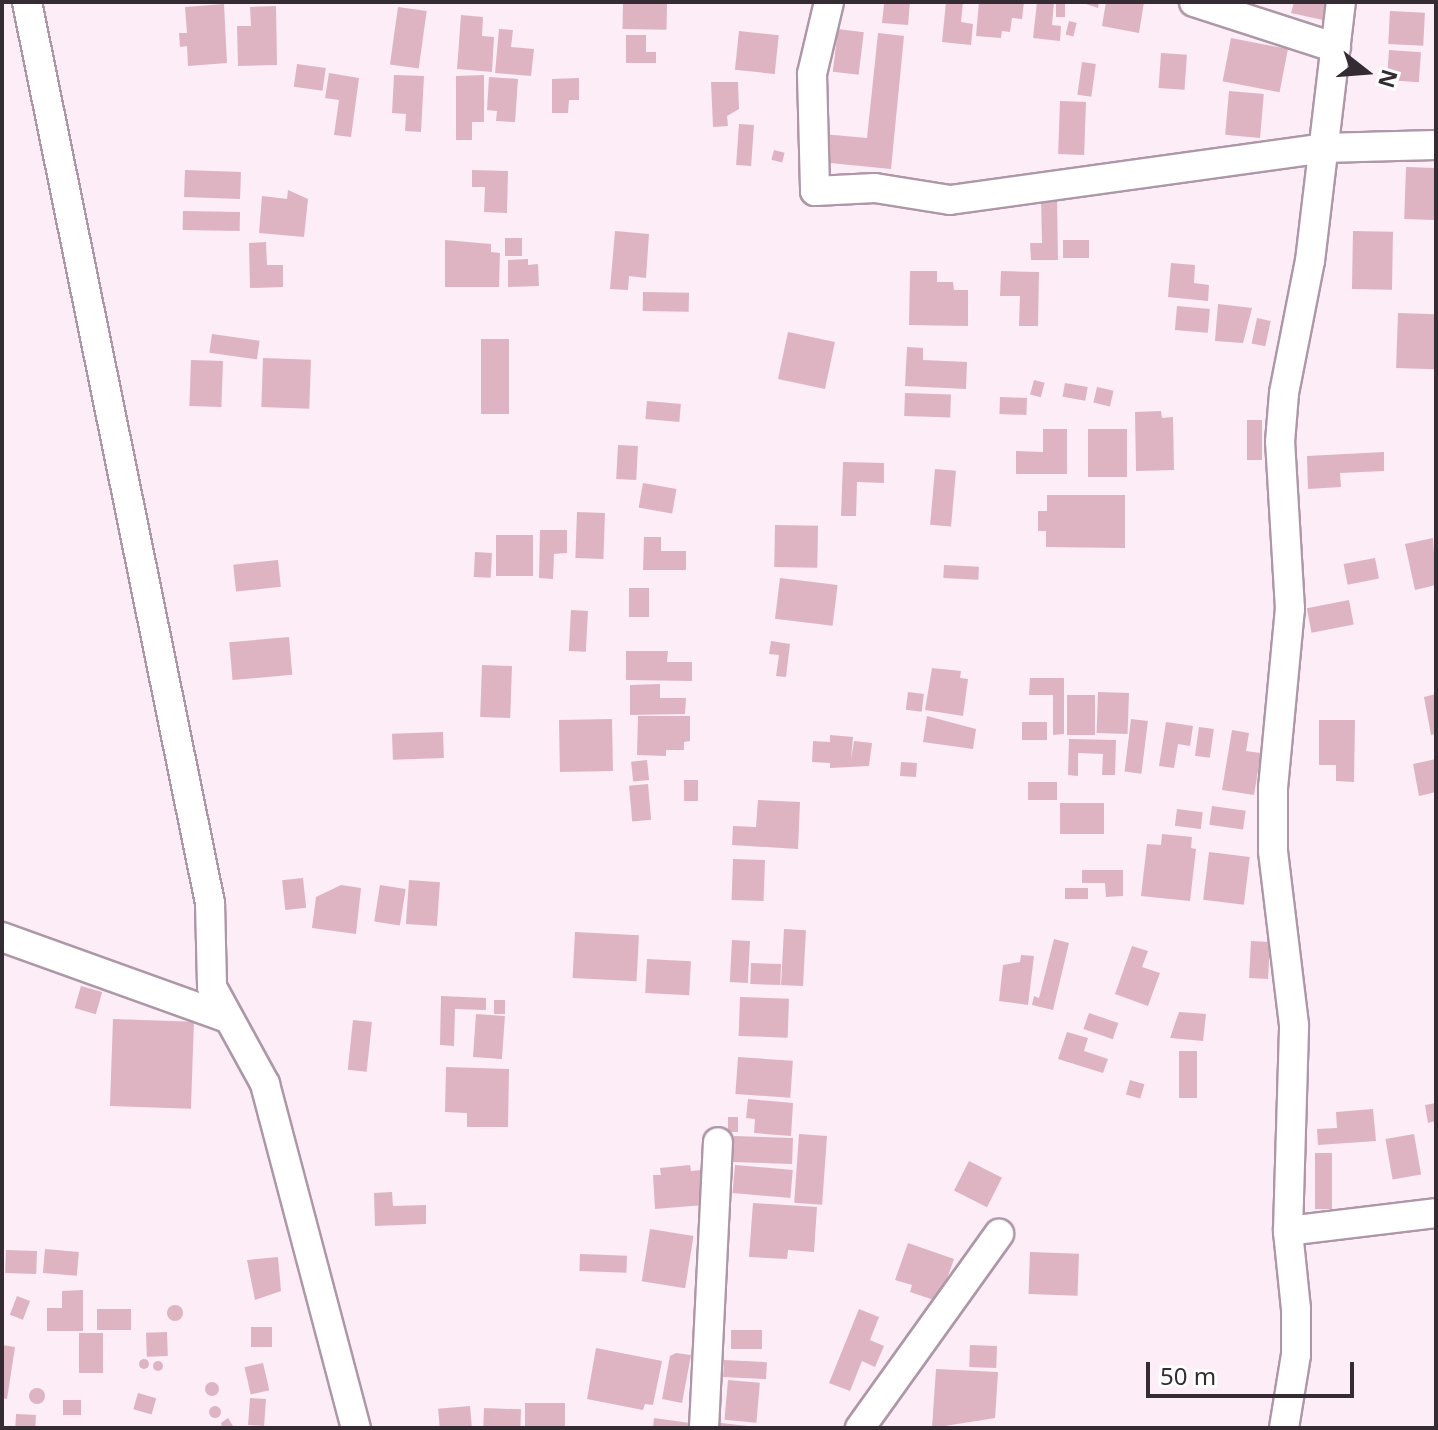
<!DOCTYPE html>
<html>
<head>
<meta charset="utf-8">
<style>
	body { margin:0 }
	#map { position:relative; width:1438px; height:1430px; overflow:hidden; background:#fcedf7; font-family:"Noto Sans",sans-serif }
	div>[style] { position:absolute }
	.building>* { inset:0; background:#deb4c2; transform-origin:0 0 }
	.round { border-radius:50% }
	.roads { filter:drop-shadow(2px 0 #ae97a7) drop-shadow(-2px 0 #ae97a7) drop-shadow(0 2px #ae97a7) drop-shadow(0 -2px #ae97a7) }
	.minor>* { height:28px; margin:-14px; padding:0 14px; transform-origin:14px; border-radius:14px; background:#fff }
	span { translate:-50% -50%; white-space:nowrap; text-align:center; line-height:1.15; -webkit-text-stroke:6px #fff; paint-order:stroke }
	.frame { position:absolute; inset:0; border:4px solid #352b32; pointer-events:none }
	.north { position:absolute; left:1326px; top:32px; width:80px; height:80px; -webkit-text-stroke:6px #fff; paint-order:stroke; rotate:107deg; font-size:22px; font-weight:700; line-height:32px; text-align:center; color:#352b32 }
	.north::after { content:''; display:block; margin:auto; width:28px; height:36px; background:#352b32; clip-path:polygon(50% 0,100% 100%,50% 72%,0 100%) }
	.scale { position:absolute; left:1146px; top:1362px; width:208px; height:36px; box-sizing:border-box; border:4px solid #352b32; border-top:0; padding-left:10px; font-size:24px; line-height:28px; white-space:nowrap; color:#352b32; -webkit-text-stroke:6px #fff; paint-order:stroke }
</style>
</head>
<body>
<div id="map">
	<div class="building">
		<i style="left:623px;top:2px;width:44px;height:27px;rotate:1deg"></i>
		<i style="clip-path:polygon(910px 2px,908px 25px,882px 23px,884px 4px)"></i>
		<i style="clip-path:polygon(946px 2px,963px 2px,961px 22px,973px 24px,971px 45px,942px 42px)"></i>
		<i style="clip-path:polygon(979px 2px,1024px 2px,1022px 19px,1012px 18px,1010px 32px,1002px 31px,1001px 38px,976px 36px)"></i>
		<i style="clip-path:polygon(1037px 2px,1054px 2px,1052px 25px,1061px 26px,1060px 41px,1033px 38px)"></i>
		<i style="left:1056px;top:2px;width:9px;height:15px"></i>
		<i style="clip-path:polygon(1080px 2px,1099px 2px,1098px 8px)"></i>
		<i style="clip-path:polygon(1106px 2px,1144px 2px,1139px 33px,1102px 26px)"></i>
		<i style="clip-path:polygon(1294px 2px,1327px 2px,1323px 20px,1291px 13px)"></i>
		<i style="clip-path:polygon(224px 4px,227px 63px,188px 66px,187px 46px,180px 47px,179px 33px,187px 33px,185px 7px)"></i>
		<i style="clip-path:polygon(276px 6px,277px 65px,238px 66px,237px 26px,251px 26px,250px 7px)"></i>
		<i style="left:398px;top:7px;width:29px;height:58px;rotate:8deg"></i>
		<i style="left:1390px;top:11px;width:35px;height:33px;rotate:3deg"></i>
		<i style="clip-path:polygon(461px 15px,483px 17px,482px 36px,494px 37px,492px 72px,457px 69px)"></i>
		<i style="left:1069px;top:21px;width:8px;height:14px;rotate:14deg"></i>
		<i style="clip-path:polygon(499px 29px,513px 30px,511px 47px,534px 49px,531px 76px,495px 73px)"></i>
		<i style="left:838px;top:29px;width:26px;height:43px;rotate:7deg"></i>
		<i style="left:739px;top:31px;width:40px;height:39px;rotate:6deg"></i>
		<i style="clip-path:polygon(878px 33px,904px 36px,891px 169px,820px 162px,823px 134px,867px 138px)"></i>
		<i style="clip-path:polygon(626px 35px,646px 35px,646px 52px,656px 52px,656px 63px,626px 63px)"></i>
		<i style="left:1231px;top:38px;width:58px;height:44px;rotate:11deg"></i>
		<i style="left:1389px;top:50px;width:32px;height:30px;rotate:4deg"></i>
		<i style="left:1161px;top:53px;width:26px;height:35px;rotate:4deg"></i>
		<i style="left:1082px;top:62px;width:14px;height:33px;rotate:8deg"></i>
		<i style="left:297px;top:64px;width:29px;height:23px;rotate:8deg"></i>
		<i style="clip-path:polygon(329px 73px,359px 78px,351px 137px,334px 135px,339px 100px,325px 98px)"></i>
		<i style="clip-path:polygon(394px 75px,424px 76px,421px 132px,405px 131px,406px 114px,392px 113px)"></i>
		<i style="clip-path:polygon(484px 75px,484px 122px,472px 122px,472px 140px,456px 140px,456px 76px)"></i>
		<i style="clip-path:polygon(489px 77px,518px 79px,515px 122px,496px 121px,497px 111px,487px 110px)"></i>
		<i style="clip-path:polygon(579px 78px,579px 100px,569px 100px,568px 113px,552px 113px,552px 79px)"></i>
		<i style="clip-path:polygon(711px 82px,738px 82px,739px 109px,727px 116px,728px 126px,713px 127px)"></i>
		<i style="left:1229px;top:91px;width:35px;height:44px;rotate:5deg"></i>
		<i style="left:1060px;top:101px;width:26px;height:53px;rotate:2deg"></i>
		<i style="left:739px;top:124px;width:15px;height:41px;rotate:4deg"></i>
		<i style="left:774px;top:150px;width:11px;height:10px;rotate:15deg"></i>
		<i style="left:1406px;top:167px;width:30px;height:52px;rotate:2deg"></i>
		<i style="left:185px;top:170px;width:56px;height:27px;rotate:2deg"></i>
		<i style="clip-path:polygon(472px 170px,508px 171px,507px 213px,484px 212px,485px 187px,472px 187px)"></i>
		<i style="clip-path:polygon(288px 190px,308px 199px,304px 237px,259px 233px,262px 196px,287px 199px)"></i>
		<i style="clip-path:polygon(1041px 198px,1057px 198px,1058px 260px,1031px 260px,1030px 243px,1042px 243px)"></i>
		<i style="left:183px;top:211px;width:57px;height:19px;rotate:1deg"></i>
		<i style="clip-path:polygon(615px 231px,649px 234px,646px 278px,629px 276px,628px 290px,610px 289px)"></i>
		<i style="left:1353px;top:231px;width:40px;height:58px;rotate:1deg"></i>
		<i style="left:522px;top:238px;width:18px;height:17px;rotate:90deg"></i>
		<i style="clip-path:polygon(445px 240px,491px 244px,491px 252px,500px 253px,499px 287px,445px 287px)"></i>
		<i style="left:1063px;top:240px;width:26px;height:18px"></i>
		<i style="clip-path:polygon(266px 242px,267px 265px,283px 265px,283px 287px,250px 288px,249px 243px)"></i>
		<i style="clip-path:polygon(528px 259px,528px 265px,538px 264px,539px 286px,508px 287px,508px 260px)"></i>
		<i style="clip-path:polygon(1171px 263px,1195px 265px,1194px 283px,1209px 285px,1208px 301px,1168px 297px)"></i>
		<i style="clip-path:polygon(910px 271px,937px 271px,937px 282px,953px 282px,954px 290px,968px 290px,968px 326px,909px 325px)"></i>
		<i style="clip-path:polygon(1001px 271px,1039px 272px,1038px 326px,1019px 326px,1020px 296px,1000px 296px)"></i>
		<i style="left:643px;top:292px;width:46px;height:19px;rotate:1deg"></i>
		<i style="clip-path:polygon(1218px 304px,1252px 308px,1243px 343px,1215px 341px)"></i>
		<i style="left:1177px;top:306px;width:33px;height:24px;rotate:5deg"></i>
		<i style="left:1398px;top:313px;width:38px;height:55px;rotate:2deg"></i>
		<i style="left:1257px;top:318px;width:14px;height:26px;rotate:12deg"></i>
		<i style="left:788px;top:332px;width:48px;height:48px;rotate:12deg"></i>
		<i style="left:212px;top:334px;width:48px;height:19px;rotate:8deg"></i>
		<i style="left:481px;top:339px;width:28px;height:75px"></i>
		<i style="clip-path:polygon(907px 347px,923px 348px,923px 360px,967px 362px,966px 389px,905px 386px)"></i>
		<i style="left:263px;top:358px;width:48px;height:49px;rotate:2deg"></i>
		<i style="left:191px;top:360px;width:32px;height:46px;rotate:2deg"></i>
		<i style="left:1034px;top:380px;width:11px;height:15px;rotate:15deg"></i>
		<i style="left:1065px;top:383px;width:23px;height:14px;rotate:10deg"></i>
		<i style="left:1097px;top:387px;width:17px;height:16px;rotate:13deg"></i>
		<i style="left:905px;top:393px;width:46px;height:23px;rotate:2deg"></i>
		<i style="left:1000px;top:397px;width:27px;height:17px;rotate:2deg"></i>
		<i style="left:647px;top:401px;width:34px;height:18px;rotate:5deg"></i>
		<i style="clip-path:polygon(1161px 411px,1162px 418px,1173px 417px,1174px 470px,1136px 471px,1135px 412px)"></i>
		<i style="left:1247px;top:420px;width:15px;height:40px"></i>
		<i style="clip-path:polygon(1043px 429px,1067px 429px,1067px 474px,1016px 474px,1016px 451px,1043px 452px)"></i>
		<i style="left:1088px;top:429px;width:39px;height:48px"></i>
		<i style="left:618px;top:445px;width:20px;height:34px;rotate:3deg"></i>
		<i style="clip-path:polygon(1384px 452px,1384px 471px,1340px 473px,1341px 487px,1308px 489px,1307px 456px)"></i>
		<i style="clip-path:polygon(843px 462px,884px 463px,884px 483px,857px 482px,856px 516px,841px 516px)"></i>
		<i style="left:935px;top:469px;width:21px;height:56px;rotate:5deg"></i>
		<i style="left:643px;top:483px;width:34px;height:25px;rotate:10deg"></i>
		<i style="clip-path:polygon(1047px 495px,1125px 495px,1125px 548px,1046px 547px,1046px 531px,1038px 531px,1038px 511px,1047px 511px)"></i>
		<i style="left:577px;top:512px;width:28px;height:46px;rotate:2deg"></i>
		<i style="left:775px;top:525px;width:43px;height:42px;rotate:1deg"></i>
		<i style="clip-path:polygon(540px 530px,567px 530px,567px 553px,554px 554px,553px 579px,539px 578px)"></i>
		<i style="left:496px;top:535px;width:37px;height:41px"></i>
		<i style="clip-path:polygon(644px 537px,661px 537px,661px 551px,686px 551px,686px 570px,643px 570px)"></i>
		<i style="clip-path:polygon(1433px 538px,1436px 585px,1415px 590px,1405px 544px)"></i>
		<i style="left:475px;top:552px;width:17px;height:25px;rotate:3deg"></i>
		<i style="left:1375px;top:558px;width:21px;height:32px;rotate:79deg"></i>
		<i style="left:278px;top:560px;width:27px;height:45px;rotate:84deg"></i>
		<i style="left:944px;top:565px;width:35px;height:13px;rotate:3deg"></i>
		<i style="left:780px;top:578px;width:58px;height:41px;rotate:7deg"></i>
		<i style="left:629px;top:588px;width:20px;height:29px"></i>
		<i style="left:1349px;top:600px;width:25px;height:43px;rotate:79deg"></i>
		<i style="left:571px;top:610px;width:17px;height:41px;rotate:3deg"></i>
		<i style="left:289px;top:637px;width:38px;height:60px;rotate:85deg"></i>
		<i style="clip-path:polygon(771px 641px,790px 644px,786px 677px,776px 676px,779px 655px,769px 654px)"></i>
		<i style="clip-path:polygon(626px 651px,668px 651px,667px 662px,692px 662px,692px 681px,626px 680px)"></i>
		<i style="left:482px;top:665px;width:30px;height:52px;rotate:2deg"></i>
		<i style="clip-path:polygon(932px 668px,961px 671px,960px 678px,968px 679px,963px 716px,925px 710px)"></i>
		<i style="clip-path:polygon(1030px 678px,1064px 678px,1064px 734px,1053px 735px,1053px 695px,1029px 695px)"></i>
		<i style="clip-path:polygon(660px 684px,660px 698px,686px 698px,685px 714px,630px 715px,630px 685px)"></i>
		<i style="left:908px;top:692px;width:16px;height:18px;rotate:7deg"></i>
		<i style="left:1098px;top:692px;width:31px;height:41px;rotate:2deg"></i>
		<i style="clip-path:polygon(1436px 694px,1436px 734px,1431px 735px,1424px 697px)"></i>
		<i style="left:1067px;top:695px;width:28px;height:40px"></i>
		<i style="clip-path:polygon(638px 716px,690px 716px,690px 741px,684px 742px,684px 750px,666px 750px,666px 756px,637px 755px)"></i>
		<i style="clip-path:polygon(927px 716px,976px 729px,973px 749px,923px 742px)"></i>
		<i style="left:612px;top:719px;width:52px;height:53px;rotate:89deg"></i>
		<i style="left:1131px;top:719px;width:17px;height:53px;rotate:7deg"></i>
		<i style="clip-path:polygon(1319px 720px,1355px 720px,1354px 782px,1336px 781px,1336px 765px,1319px 765px)"></i>
		<i style="left:1047px;top:722px;width:18px;height:25px;rotate:90deg"></i>
		<i style="clip-path:polygon(1166px 722px,1193px 726px,1190px 746px,1178px 744px,1174px 768px,1159px 766px)"></i>
		<i style="left:1199px;top:727px;width:15px;height:29px;rotate:8deg"></i>
		<i style="clip-path:polygon(1232px 730px,1249px 733px,1246px 751px,1261px 753px,1254px 795px,1222px 790px)"></i>
		<i style="left:443px;top:732px;width:26px;height:51px;rotate:88deg"></i>
		<i style="clip-path:polygon(830px 735px,853px 737px,851px 760px,854px 741px,872px 743px,869px 766px,830px 768px,830px 763px,812px 762px,813px 741px,830px 742px)"></i>
		<i style="clip-path:polygon(1069px 739px,1116px 740px,1115px 775px,1102px 775px,1103px 754px,1078px 753px,1078px 776px,1068px 775px)"></i>
		<i style="clip-path:polygon(1436px 759px,1436px 792px,1419px 796px,1413px 764px)"></i>
		<i style="left:647px;top:760px;width:20px;height:16px;rotate:84deg"></i>
		<i style="left:901px;top:762px;width:16px;height:14px;rotate:4deg"></i>
		<i style="left:684px;top:780px;width:14px;height:21px"></i>
		<i style="left:1028px;top:782px;width:29px;height:18px"></i>
		<i style="left:648px;top:784px;width:36px;height:19px;rotate:85deg"></i>
		<i style="clip-path:polygon(758px 800px,800px 802px,798px 849px,732px 845px,733px 826px,756px 827px)"></i>
		<i style="left:1060px;top:803px;width:44px;height:31px"></i>
		<i style="left:1212px;top:806px;width:34px;height:19px;rotate:8deg"></i>
		<i style="left:1177px;top:809px;width:26px;height:17px;rotate:7deg"></i>
		<i style="clip-path:polygon(1162px 834px,1192px 837px,1191px 848px,1196px 849px,1190px 901px,1141px 896px,1147px 844px,1161px 845px)"></i>
		<i style="left:1209px;top:852px;width:41px;height:48px;rotate:7deg"></i>
		<i style="left:733px;top:859px;width:32px;height:41px;rotate:2deg"></i>
		<i style="clip-path:polygon(1082px 870px,1123px 870px,1123px 896px,1106px 897px,1105px 883px,1082px 883px)"></i>
		<i style="left:303px;top:878px;width:30px;height:21px;rotate:84deg"></i>
		<i style="left:409px;top:880px;width:31px;height:44px;rotate:4deg"></i>
		<i style="clip-path:polygon(341px 885px,361px 888px,356px 934px,312px 928px,316px 897px)"></i>
		<i style="left:380px;top:885px;width:26px;height:37px;rotate:9deg"></i>
		<i style="left:1065px;top:888px;width:23px;height:11px"></i>
		<i style="left:784px;top:929px;width:22px;height:56px;rotate:3deg"></i>
		<i style="left:575px;top:932px;width:64px;height:46px;rotate:3deg"></i>
		<i style="clip-path:polygon(1054px 939px,1069px 943px,1053px 1010px,1032px 1005px,1034px 996px,1039px 998px)"></i>
		<i style="left:732px;top:940px;width:18px;height:42px;rotate:3deg"></i>
		<i style="left:1251px;top:941px;width:19px;height:37px;rotate:3deg"></i>
		<i style="clip-path:polygon(1132px 946px,1148px 951px,1142px 967px,1160px 973px,1148px 1006px,1115px 994px)"></i>
		<i style="clip-path:polygon(1021px 955px,1034px 956px,1028px 1005px,999px 1001px,1003px 965px,1020px 962px)"></i>
		<i style="left:647px;top:959px;width:44px;height:34px;rotate:3deg"></i>
		<i style="left:751px;top:963px;width:30px;height:21px;rotate:2deg"></i>
		<i style="left:81px;top:986px;width:22px;height:23px;rotate:16deg"></i>
		<i style="clip-path:polygon(441px 996px,486px 998px,486px 1010px,455px 1009px,454px 1046px,440px 1045px)"></i>
		<i style="left:740px;top:997px;width:49px;height:39px;rotate:2deg"></i>
		<i style="left:494px;top:1000px;width:11px;height:14px"></i>
		<i style="clip-path:polygon(1179px 1012px,1206px 1014px,1203px 1041px,1170px 1038px)"></i>
		<i style="left:1089px;top:1013px;width:31px;height:17px;rotate:19deg"></i>
		<i style="left:476px;top:1014px;width:29px;height:43px;rotate:4deg"></i>
		<i style="left:113px;top:1019px;width:81px;height:87px;rotate:2deg"></i>
		<i style="left:353px;top:1020px;width:19px;height:50px;rotate:6deg"></i>
		<i style="clip-path:polygon(1067px 1032px,1088px 1038px,1084px 1051px,1108px 1059px,1103px 1073px,1058px 1059px)"></i>
		<i style="left:1179px;top:1051px;width:18px;height:47px"></i>
		<i style="left:738px;top:1057px;width:55px;height:37px;rotate:4deg"></i>
		<i style="clip-path:polygon(446px 1067px,509px 1069px,508px 1127px,467px 1127px,467px 1113px,445px 1112px)"></i>
		<i style="left:1130px;top:1080px;width:15px;height:15px;rotate:16deg"></i>
		<i style="clip-path:polygon(748px 1099px,793px 1103px,791px 1136px,754px 1133px,755px 1119px,746px 1118px)"></i>
		<i style="clip-path:polygon(1436px 1103px,1436px 1121px,1428px 1123px,1425px 1105px)"></i>
		<i style="clip-path:polygon(1373px 1109px,1376px 1141px,1318px 1145px,1317px 1129px,1337px 1128px,1336px 1112px)"></i>
		<i style="left:728px;top:1117px;width:10px;height:15px"></i>
		<i style="left:799px;top:1134px;width:28px;height:69px;rotate:4deg"></i>
		<i style="left:1414px;top:1134px;width:41px;height:29px;rotate:80deg"></i>
		<i style="left:734px;top:1136px;width:59px;height:26px;rotate:2deg"></i>
		<i style="left:1332px;top:1153px;width:56px;height:17px;rotate:90deg"></i>
		<i style="left:969px;top:1161px;width:37px;height:33px;rotate:27deg"></i>
		<i style="clip-path:polygon(690px 1165px,691px 1171px,701px 1170px,704px 1205px,655px 1209px,653px 1175px,661px 1175px,660px 1168px)"></i>
		<i style="left:735px;top:1165px;width:58px;height:28px;rotate:5deg"></i>
		<i style="clip-path:polygon(392px 1192px,393px 1206px,426px 1205px,426px 1224px,375px 1226px,374px 1193px)"></i>
		<i style="clip-path:polygon(753px 1203px,817px 1207px,814px 1252px,788px 1250px,787px 1259px,749px 1257px)"></i>
		<i style="left:650px;top:1229px;width:44px;height:53px;rotate:9deg"></i>
		<i style="clip-path:polygon(908px 1243px,954px 1259px,941px 1296px,936px 1294px,934px 1300px,910px 1292px,912px 1285px,895px 1280px)"></i>
		<i style="left:45px;top:1249px;width:34px;height:24px;rotate:5deg"></i>
		<i style="left:6px;top:1250px;width:31px;height:23px;rotate:2deg"></i>
		<i style="left:1030px;top:1252px;width:49px;height:42px;rotate:2deg"></i>
		<i style="left:580px;top:1254px;width:47px;height:17px;rotate:2deg"></i>
		<i style="clip-path:polygon(278px 1257px,281px 1291px,255px 1300px,247px 1260px)"></i>
		<i style="clip-path:polygon(83px 1290px,83px 1331px,47px 1331px,47px 1308px,62px 1308px,62px 1291px)"></i>
		<i style="left:17px;top:1296px;width:14px;height:20px;rotate:21deg"></i>
		<i class="round" style="left:167px;top:1305px;width:16px;height:16px"></i>
		<i style="left:97px;top:1309px;width:34px;height:21px"></i>
		<i style="clip-path:polygon(859px 1309px,879px 1317px,870px 1340px,884px 1346px,875px 1367px,862px 1361px,850px 1391px,829px 1383px)"></i>
		<i style="left:251px;top:1327px;width:21px;height:20px"></i>
		<i style="left:731px;top:1330px;width:31px;height:19px"></i>
		<i style="left:167px;top:1332px;width:24px;height:21px;rotate:88deg"></i>
		<i style="left:79px;top:1333px;width:24px;height:40px"></i>
		<i style="clip-path:polygon(2px 1345px,15px 1347px,7px 1399px,2px 1398px)"></i>
		<i style="left:970px;top:1345px;width:27px;height:22px;rotate:2deg"></i>
		<i style="clip-path:polygon(596px 1348px,662px 1361px,653px 1405px,645px 1404px,643px 1410px,587px 1399px)"></i>
		<i style="clip-path:polygon(676px 1353px,691px 1355px,682px 1403px,662px 1399px,670px 1356px)"></i>
		<i class="round" style="left:139px;top:1359px;width:10px;height:10px"></i>
		<i style="left:724px;top:1360px;width:43px;height:17px;rotate:3deg"></i>
		<i class="round" style="left:153px;top:1361px;width:10px;height:10px"></i>
		<i style="left:263px;top:1363px;width:28px;height:19px;rotate:77deg"></i>
		<i style="clip-path:polygon(936px 1369px,998px 1372px,995px 1418px,932px 1428px)"></i>
		<i style="left:728px;top:1380px;width:32px;height:40px;rotate:5deg"></i>
		<i class="round" style="left:205px;top:1382px;width:14px;height:14px"></i>
		<i class="round" style="left:29px;top:1388px;width:16px;height:16px"></i>
		<i style="left:138px;top:1393px;width:19px;height:17px;rotate:16deg"></i>
		<i style="left:250px;top:1398px;width:16px;height:27px;rotate:4deg"></i>
		<i style="left:81px;top:1400px;width:15px;height:18px;rotate:90deg"></i>
		<i style="left:525px;top:1403px;width:40px;height:25px"></i>
		<i class="round" style="left:209px;top:1406px;width:12px;height:12px"></i>
		<i style="left:470px;top:1406px;width:22px;height:32px;rotate:85deg"></i>
		<i style="left:484px;top:1408px;width:37px;height:20px;rotate:2deg"></i>
		<i style="left:16px;top:1414px;width:20px;height:14px;rotate:3deg"></i>
		<i style="clip-path:polygon(228px 1418px,233px 1426px,222px 1428px,221px 1423px)"></i>
		<i style="clip-path:polygon(654px 1418px,690px 1423px,689px 1428px,653px 1428px)"></i>
		<i style="clip-path:polygon(712px 1422px,748px 1426px,748px 1428px,712px 1428px)"></i>
	</div>
	<div class="roads">
		<div class="minor">
			<i style="left:27px;top:2px;width:919px;rotate:78.52deg"></i>
			<i style="left:210px;top:903px;width:84px;rotate:88.6deg"></i>
			<i style="left:212px;top:987px;width:111px;rotate:61.3deg"></i>
			<i style="left:265px;top:1084px;width:356px;rotate:75.2deg"></i>
			<i style="left:829px;top:2px;width:74px;rotate:103.3deg"></i>
			<i style="left:812px;top:74px;width:117px;rotate:88.5deg"></i>
			<i style="left:815px;top:191px;width:60px;rotate:-2.9deg"></i>
			<i style="left:875px;top:188px;width:76px;rotate:9.1deg"></i>
			<i style="left:950px;top:200px;width:378px;rotate:-7.9deg"></i>
			<i style="left:1324px;top:148px;width:112px;rotate:-1.5deg"></i>
			<i style="left:1194px;top:2px;width:149px;rotate:17.9deg"></i>
			<i style="left:2px;top:937px;width:239px;rotate:19.8deg"></i>
			<i style="left:1288px;top:1231px;width:149px;rotate:-6.9deg"></i>
			<i style="left:704px;top:1428px;width:286px;rotate:-87.2deg"></i>
			<i style="left:860px;top:1428px;width:239px;rotate:-54.4deg"></i>
			<i style="left:1284px;top:1428px;width:74px;rotate:-80.7deg"></i>
			<i style="left:1296px;top:1355px;width:46px;rotate:-90deg"></i>
			<i style="left:1296px;top:1309px;width:78px;rotate:-95.9deg"></i>
			<i style="left:1288px;top:1231px;width:206px;rotate:-88.3deg"></i>
			<i style="left:1294px;top:1025px;width:175px;rotate:-96.9deg"></i>
			<i style="left:1273px;top:851px;width:63px;rotate:-90deg"></i>
			<i style="left:1273px;top:788px;width:180px;rotate:-84.6deg"></i>
			<i style="left:1290px;top:609px;width:167px;rotate:-93.4deg"></i>
			<i style="left:1280px;top:442px;width:49px;rotate:-85.3deg"></i>
			<i style="left:1284px;top:393px;width:135px;rotate:-78.9deg"></i>
			<i style="left:1310px;top:261px;width:261px;rotate:-83.2deg"></i>
		</div>
	</div>
	<div class="frame"></div>
	<div class="north">N</div>
	<div class="scale">50 m</div>
</div>
</body>
</html>
